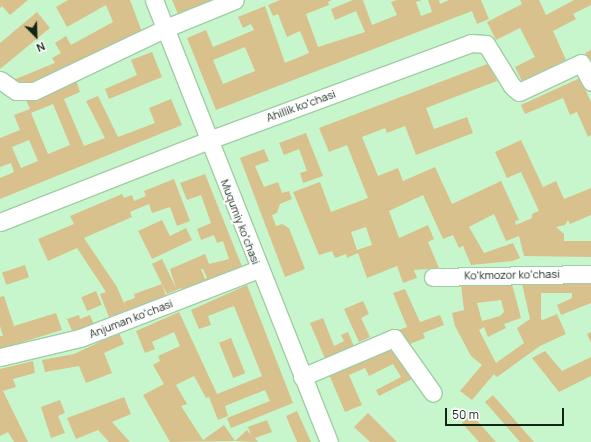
<!DOCTYPE html>
<html>
<head>
<meta charset="utf-8">
<style>
	body { margin:0 }
	#map { position:relative; width:591px; height:442px; overflow:hidden; background:#c8f6cc; font-family:Manrope,sans-serif }
	div>[style] { position:absolute }
	.building>* { inset:0; background:#d8c18c; transform-origin:0 0 }
	.roads { filter:drop-shadow(1px 0 #a0cda5) drop-shadow(-1px 0 #a0cda5) drop-shadow(0 1px #a0cda5) drop-shadow(0 -1px #a0cda5) }
	.street>* { height:17px; margin:-8.5px; padding:0 8.5px; transform-origin:8.5px; border-radius:8.5px; background:#fff }
	span { translate:-50% -50%; white-space:nowrap; text-align:center; line-height:1.15; -webkit-text-stroke:3.5px #fff; paint-order:stroke }
	.street-label { font-size:11px; color:#132516 }
	.north { position:absolute; left:16px; top:16px; width:40px; height:40px; -webkit-text-stroke:3px #fff; paint-order:stroke; rotate:157deg; font-size:11px; font-weight:700; line-height:16px; text-align:center; color:#132516 }
	.north::after { content:''; display:block; margin:auto; width:14px; height:18px; background:#132516; clip-path:polygon(50% 0,100% 100%,50% 72%,0 100%) }
	.scale { position:absolute; left:445px; top:408px; width:119px; height:18px; box-sizing:border-box; border:2px solid #132516; border-top:0; padding-left:5px; font-size:12px; line-height:14px; white-space:nowrap; color:#132516; -webkit-text-stroke:3px #fff; paint-order:stroke }
</style>
</head>
<body>
<div id="map">
	<div class="building">
		<i style="clip-path:polygon(0 0,28px 0,10px 15px,2px 6px,0 8px)"></i>
		<i style="clip-path:polygon(68px 0,130px 0,142px 32px,25px 90px,13px 80px,55px 63px,52px 58px,61px 53px,55px 43px,66px 36px,71px 45px,113px 22px,106px 5px,67px 27px,56px 7px)"></i>
		<i style="clip-path:polygon(172px 0,214px 0,178px 14px)"></i>
		<i style="clip-path:polygon(evenodd,280px 0,332px 0,328px 2px,329px 5px,306px 14px,318px 47px,365px 32px,356px 11px,335px 20px,331px 9px,353px 0,363px 0,372px 25px,397px 15px,391px 2px,397px 0,422px 0,416px 2px,421px 16px,432px 12px,428px 0,439px 0,440px 4px,449px 0,481px 0,489px 19px,477px 24px,472px 11px,216px 110px,187px 38px,206px 30px,213px 47px,254px 30px,251px 24px,243px 28px,238px 17px,265px 6px,285px 63px,309px 53px,300px 31px,287px 37px,278px 14px,273px 16px,268px 5px,280px 0,245px 47px,255px 71px,223px 84px,213px 60px,245px 47px)"></i>
		<i style="clip-path:polygon(520px 0,539px 0,546px 15px,574px 0,591px 0,591px 5px,573px 14px,576px 19px,553px 31px,566px 60px,522px 81px,515px 67px,535px 57px,520px 28px,496px 40px,487px 22px,522px 4px)"></i>
		<i style="clip-path:polygon(37px 12px,50px 28px,0 69px,0 43px)"></i>
		<i style="clip-path:polygon(591px 50px,591px 62px,585px 53px)"></i>
		<i style="clip-path:polygon(152px 52px,162px 77px,109px 99px,105px 89px,137px 75px,131px 60px)"></i>
		<i style="clip-path:polygon(evenodd,490px 63px,497px 81px,426px 108px,434px 129px,467px 117px,473px 133px,416px 155px,405px 126px,387px 133px,385px 128px,362px 137px,378px 176px,398px 168px,403px 181px,435px 167px,452px 204px,501px 181px,519px 220px,515px 221px,516px 225px,532px 218px,532px 214px,539px 211px,521px 172px,507px 178px,495px 152px,521px 140px,543px 187px,556px 181px,564px 199px,591px 188px,591px 215px,570px 224px,568px 220px,565px 225px,556px 227px,564px 234px,564px 241px,591px 241px,591px 257px,524px 256px,519px 236px,506px 241px,494px 214px,469px 227px,484px 253px,513px 243px,520px 258px,512px 261px,471px 265px,463px 246px,459px 248px,453px 235px,443px 239px,423px 195px,389px 211px,399px 238px,428px 225px,434px 239px,428px 242px,439px 268px,414px 270px,417px 278px,403px 283px,397px 266px,367px 278px,358px 253px,347px 258px,346px 254px,335px 258px,332px 251px,319px 255px,293px 192px,320px 182px,331px 212px,368px 198px,347px 145px,329px 152px,319px 128px,490px 63px,366px 227px,372px 245px,357px 250px,351px 232px,366px 227px)"></i>
		<i style="clip-path:polygon(580px 78px,591px 102px,591px 135px,588px 137px,577px 112px,570px 115px,563px 98px,525px 114px,521px 105px)"></i>
		<i style="clip-path:polygon(evenodd,76px 80px,80px 92px,64px 99px,84px 146px,105px 138px,86px 101px,98px 96px,118px 137px,155px 123px,149px 108px,171px 99px,182px 125px,0 199px,0 178px,14px 172px,11px 163px,0 167px,0 138px,20px 130px,14px 115px,30px 109px,26px 100px,76px 80px,53px 104px,70px 145px,48px 154px,31px 113px,53px 104px,76px 80px,29px 140px,38px 161px,21px 168px,12px 147px,29px 140px)"></i>
		<i style="clip-path:polygon(306px 133px,323px 176px,303px 183px,300px 173px,307px 171px,299px 149px,284px 155px,279px 143px)"></i>
		<i style="clip-path:polygon(264px 149px,269px 161px,255px 166px,264px 187px,278px 182px,282px 193px,289px 191px,292px 199px,280px 204px,277px 213px,272px 215px,276px 226px,282px 224px,289px 228px,305px 269px,285px 277px,240px 158px)"></i>
		<i style="clip-path:polygon(evenodd,205px 174px,243px 269px,183px 294px,181px 288px,167px 294px,152px 264px,162px 259px,176px 288px,170px 269px,205px 254px,209px 264px,229px 259px,223px 241px,217px 243px,214px 235px,201px 240px,197px 229px,211px 223px,201px 195px,187px 200px,180px 183px,205px 174px,201px 269px,203px 269px,207px 278px,205px 279px,201px 269px)"></i>
		<i style="clip-path:polygon(174px 179px,190px 221px,177px 226px,170px 207px,152px 213px,149px 204px,130px 212px,132px 217px,84px 238px,117px 287px,126px 308px,124px 302px,135px 298px,134px 294px,162px 284px,166px 296px,109px 317px,100px 294px,106px 292px,77px 248px,48px 261px,38px 239px,74px 224px,70px 216px,122px 194px,124px 198px,132px 195px,134px 201px,146px 196px,144px 191px)"></i>
		<i style="clip-path:polygon(162px 220px,170px 236px,186px 228px,192px 240px,152px 259px,138px 231px)"></i>
		<i style="left:25px;top:265px;width:13px;height:24px;rotate:72deg"></i>
		<i style="clip-path:polygon(evenodd,521px 279px,591px 284px,591px 303px,561px 315px,557px 305px,572px 298px,572px 293px,541px 293px,541px 319px,543px 320px,557px 314px,566px 334px,540px 346px,497px 377px,494px 374px,472px 400px,460px 391px,482px 365px,471px 356px,455px 326px,452px 313px,464px 310px,461px 285px,511px 280px,521px 318px,504px 324px,506px 328px,488px 337px,484px 327px,479px 330px,496px 363px,524px 343px,517px 328px,530px 319px,521px 279px,501px 300px,504px 312px,500px 316px,482px 321px,477px 303px,501px 300px)"></i>
		<i style="clip-path:polygon(247px 285px,293px 403px,231px 428px,227px 418px,270px 401px,265px 390px,225px 406px,228px 416px,218px 420px,209px 397px,206px 398px,194px 376px,176px 385px,187px 404px,181px 406px,203px 440px,224px 425px,235px 441px,170px 442px,143px 395px,164px 384px,153px 365px,160px 361px,158px 356px,180px 346px,174px 332px,152px 342px,155px 349px,145px 353px,136px 331px,179px 312px,217px 394px,262px 376px,234px 306px,208px 316px,211px 325px,199px 329px,191px 310px)"></i>
		<i style="clip-path:polygon(405px 289px,420px 322px,440px 315px,444px 325px,423px 333px,425px 338px,405px 346px,399px 330px,407px 327px,393px 293px)"></i>
		<i style="left:96px;top:291px;width:15px;height:16px;rotate:67deg"></i>
		<i style="clip-path:polygon(4px 296px,14px 326px,56px 313px,62px 330px,0 349px,0 336px,3px 336px,0 326px,0 297px)"></i>
		<i style="clip-path:polygon(363px 301px,369px 314px,361px 318px,370px 337px,359px 342px,344px 309px)"></i>
		<i style="clip-path:polygon(79px 315px,80px 319px,90px 315px,94px 325px,72px 331px,67px 319px)"></i>
		<i style="clip-path:polygon(323px 318px,334px 346px,344px 341px,341px 335px,348px 332px,355px 349px,326px 361px,310px 323px)"></i>
		<i style="clip-path:polygon(591px 332px,591px 343px,587px 334px)"></i>
		<i style="clip-path:polygon(119px 333px,124px 344px,104px 353px,112px 373px,86px 383px,79px 366px,45px 372px,42px 360px,74px 354px)"></i>
		<i style="left:231px;top:338px;width:38px;height:13px;rotate:68deg"></i>
		<i style="clip-path:polygon(394px 345px,416px 377px,379px 396px,376px 390px,401px 377px,393px 364px,369px 376px,365px 368px,349px 375px,362px 405px,345px 412px,328px 372px)"></i>
		<i style="clip-path:polygon(545px 351px,562px 371px,591px 357px,591px 376px,559px 392px,532px 358px)"></i>
		<i style="clip-path:polygon(33px 361px,35px 373px,13px 379px,16px 387px,3px 391px,28px 442px,14px 442px,8px 432px,0 436px,0 369px)"></i>
		<i style="clip-path:polygon(493px 395px,534px 442px,520px 442px,485px 402px)"></i>
		<i style="clip-path:polygon(124px 397px,131px 414px,112px 422px,130px 442px,109px 442px,98px 430px,76px 439px,67px 418px)"></i>
		<i style="clip-path:polygon(60px 400px,65px 413px,58px 416px,65px 433px,51px 438px,41px 407px)"></i>
		<i style="clip-path:polygon(297px 411px,311px 442px,297px 442px,286px 416px)"></i>
		<i style="clip-path:polygon(368px 413px,397px 442px,370px 442px,354px 427px)"></i>
		<i style="clip-path:polygon(472px 415px,496px 442px,479px 442px,462px 423px)"></i>
		<i style="clip-path:polygon(267px 420px,272px 432px,255px 438px,258px 442px,235px 441px,247px 430px,251px 435px,248px 427px)"></i>
	</div>
	<div class="roads">
		<div class="street">
			<i style="left:154px;top:0;width:475px;rotate:68.4deg"></i>
			<i style="left:0;top:80px;width:19px;rotate:35deg"></i>
			<i style="left:16px;top:91px;width:18px"></i>
			<i style="left:34px;top:91px;width:146px;rotate:-25.5deg"></i>
			<i style="left:166px;top:28px;width:74px;rotate:-22.1deg"></i>
			<i style="left:0;top:222px;width:225px;rotate:-21.4deg"></i>
			<i style="left:209px;top:140px;width:279px;rotate:-20.3deg"></i>
			<i style="left:471px;top:43px;width:15px;rotate:4deg"></i>
			<i style="left:486px;top:44px;width:49px;rotate:58.2deg"></i>
			<i style="left:512px;top:86px;width:9px;rotate:41deg"></i>
			<i style="left:519px;top:92px;width:68px;rotate:-25.1deg"></i>
			<i style="left:581px;top:63px;width:21px;rotate:62deg"></i>
			<i style="left:433px;top:277px;width:158px;rotate:-1.1deg"></i>
			<i style="left:0;top:357px;width:82px;rotate:-13.4deg"></i>
			<i style="left:80px;top:338px;width:192px;rotate:-21.1deg"></i>
			<i style="left:302px;top:377px;width:100px;rotate:-23deg"></i>
			<i style="left:394px;top:338px;width:67px;rotate:54.7deg"></i>
		</div>
	</div>
	<div class="street-label">
		<span style="left:301px;top:106px;rotate:-20deg">Ahillik koʻchasi</span>
		<span style="left:240px;top:222px;rotate:69deg">Muqumiy koʻchasi</span>
		<span style="left:512px;top:275px;rotate:-1deg">Koʻkmozor koʻchasi</span>
		<span style="left:131px;top:319px;rotate:-21deg">Anjuman koʻchasi</span>
	</div>
	<div class="north">N</div>
	<div class="scale">50 m</div>
</div>
</body>
</html>
